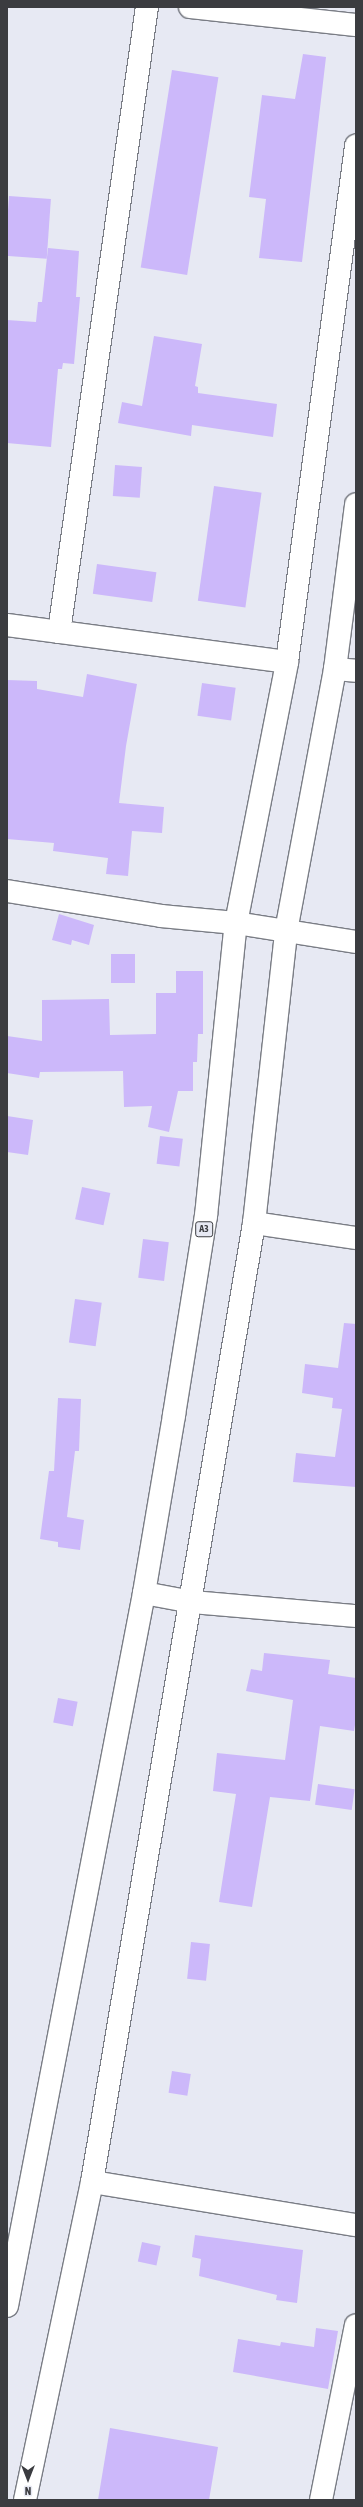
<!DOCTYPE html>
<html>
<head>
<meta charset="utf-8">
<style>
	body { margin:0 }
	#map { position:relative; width:363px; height:2507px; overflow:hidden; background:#e7e9f3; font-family:"Asap Condensed",sans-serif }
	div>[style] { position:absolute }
	.building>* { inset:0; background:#ccb8fa; transform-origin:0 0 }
	.roads { filter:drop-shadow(1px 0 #7a7d85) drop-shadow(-1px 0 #7a7d85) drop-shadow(0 1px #7a7d85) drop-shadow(0 -1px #7a7d85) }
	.street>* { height:22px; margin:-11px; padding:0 11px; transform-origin:11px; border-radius:11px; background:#fff }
	.highway>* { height:22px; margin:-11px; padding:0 11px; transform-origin:11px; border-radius:11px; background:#fff }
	span { translate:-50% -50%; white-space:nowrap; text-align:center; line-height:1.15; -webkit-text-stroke:4px #e7e9f3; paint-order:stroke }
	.shield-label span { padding:1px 3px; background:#e7e9f3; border:1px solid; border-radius:3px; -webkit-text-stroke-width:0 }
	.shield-label { font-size:10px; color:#3b3c40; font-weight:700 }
	.frame { position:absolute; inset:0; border:8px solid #3b3c40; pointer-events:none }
	.north { position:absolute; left:8px; top:2459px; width:40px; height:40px; -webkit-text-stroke:3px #e7e9f3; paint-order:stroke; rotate:180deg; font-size:11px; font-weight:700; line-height:16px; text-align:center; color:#3b3c40 }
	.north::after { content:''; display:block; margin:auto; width:14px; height:18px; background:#3b3c40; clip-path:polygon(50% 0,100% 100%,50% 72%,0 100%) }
</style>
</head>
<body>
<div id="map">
	<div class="building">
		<i style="clip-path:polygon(303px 54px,326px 57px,302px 262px,259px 258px,266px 199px,249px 197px,262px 95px,295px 99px)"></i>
		<i style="left:172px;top:70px;width:47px;height:200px;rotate:9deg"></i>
		<i style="left:9px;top:196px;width:42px;height:60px;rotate:4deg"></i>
		<i style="clip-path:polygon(48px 248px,79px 251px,76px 297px,80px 297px,74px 364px,63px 363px,62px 369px,58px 369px,51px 447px,7px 443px,7px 320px,36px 322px,38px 302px,42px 302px)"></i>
		<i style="clip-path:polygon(154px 336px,202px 344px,195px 386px,198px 387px,198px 393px,277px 404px,273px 437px,192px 425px,191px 436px,118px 423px,122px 402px,142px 406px)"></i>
		<i style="left:115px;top:465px;width:27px;height:31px;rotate:4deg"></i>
		<i style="left:214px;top:486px;width:48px;height:116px;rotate:8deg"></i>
		<i style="left:97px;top:564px;width:60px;height:30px;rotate:8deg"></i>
		<i style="clip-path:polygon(87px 674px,137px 684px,126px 746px,119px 803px,164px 807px,162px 833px,132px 831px,128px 876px,106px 874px,108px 858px,53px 851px,54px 843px,7px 839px,7px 680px,37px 681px,37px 689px,83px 697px)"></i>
		<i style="left:202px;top:683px;width:34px;height:33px;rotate:8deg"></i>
		<i style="clip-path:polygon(59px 914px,94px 925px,89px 945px,72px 940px,71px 945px,52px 940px)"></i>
		<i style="left:111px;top:954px;width:24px;height:29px"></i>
		<i style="clip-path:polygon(176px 971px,203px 971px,203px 1034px,198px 1034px,197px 1062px,193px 1062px,193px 1091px,178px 1091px,169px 1132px,148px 1127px,152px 1106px,124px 1107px,123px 1071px,40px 1072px,39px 1078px,7px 1073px,7px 1036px,42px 1041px,42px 1000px,109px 999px,110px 1035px,156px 1034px,156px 993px,176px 993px)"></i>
		<i style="clip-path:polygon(7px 1116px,33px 1120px,28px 1155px,7px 1152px)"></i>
		<i style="left:160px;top:1136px;width:23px;height:28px;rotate:7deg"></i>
		<i style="left:82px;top:1187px;width:29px;height:33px;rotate:12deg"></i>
		<i style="left:143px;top:1239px;width:26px;height:39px;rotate:7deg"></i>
		<i style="left:75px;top:1299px;width:27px;height:44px;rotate:8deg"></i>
		<i style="clip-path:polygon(344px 1323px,356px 1324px,356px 1487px,293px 1482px,296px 1453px,335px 1457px,342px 1409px,332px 1408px,333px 1398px,302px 1393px,305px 1364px,338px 1368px)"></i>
		<i style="clip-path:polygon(58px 1398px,81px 1399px,79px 1451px,75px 1451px,67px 1517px,84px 1520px,80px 1550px,58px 1547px,58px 1542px,40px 1539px,49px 1471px,54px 1471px)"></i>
		<i style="clip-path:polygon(264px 1653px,330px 1660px,328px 1674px,356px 1678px,356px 1719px,354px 1731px,320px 1726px,310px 1801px,270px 1797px,252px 1907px,219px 1902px,236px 1794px,213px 1791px,217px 1753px,285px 1760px,293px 1700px,246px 1691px,251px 1669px,262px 1671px)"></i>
		<i style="left:58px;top:1698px;width:20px;height:25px;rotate:11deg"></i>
		<i style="left:318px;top:1784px;width:37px;height:21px;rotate:8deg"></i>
		<i style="left:191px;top:1942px;width:19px;height:37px;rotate:6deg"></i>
		<i style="left:172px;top:2071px;width:19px;height:22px;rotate:9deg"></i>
		<i style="clip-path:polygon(195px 2235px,303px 2250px,297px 2303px,276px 2300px,277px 2295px,199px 2276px,201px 2259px,192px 2257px)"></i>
		<i style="left:142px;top:2242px;width:19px;height:20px;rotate:12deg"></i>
		<i style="clip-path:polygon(316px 2328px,338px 2331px,328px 2389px,233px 2372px,238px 2339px,280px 2346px,281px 2342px,314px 2347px)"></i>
		<i style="clip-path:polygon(110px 2428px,218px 2447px,209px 2500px,98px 2500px)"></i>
	</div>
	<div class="roads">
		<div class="street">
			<i style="left:190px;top:7px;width:167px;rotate:6.2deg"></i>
			<i style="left:7px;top:625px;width:282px;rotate:7.5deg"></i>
			<i style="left:59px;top:632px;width:631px;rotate:-81.99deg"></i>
			<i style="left:335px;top:669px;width:21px;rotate:5deg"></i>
			<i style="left:7px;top:891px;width:156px;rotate:9.2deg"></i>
			<i style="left:161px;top:916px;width:75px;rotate:5.3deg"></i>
			<i style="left:236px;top:923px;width:121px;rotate:9deg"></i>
			<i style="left:254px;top:1223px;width:103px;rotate:8.4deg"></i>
			<i style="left:144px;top:1593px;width:49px;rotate:10.6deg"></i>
			<i style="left:192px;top:1602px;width:165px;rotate:4.9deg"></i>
			<i style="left:92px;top:2182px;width:267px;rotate:9.3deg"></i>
			<i style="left:321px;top:2500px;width:178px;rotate:-78.7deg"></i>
		</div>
		<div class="highway">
			<i style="left:7px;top:2306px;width:726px;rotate:-79.12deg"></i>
			<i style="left:144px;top:1593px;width:181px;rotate:-80.4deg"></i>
			<i style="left:174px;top:1415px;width:202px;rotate:-80.9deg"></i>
			<i style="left:206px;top:1216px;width:295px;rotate:-84.2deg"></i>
			<i style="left:236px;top:923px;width:266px;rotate:-78.9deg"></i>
			<i style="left:287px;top:662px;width:521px;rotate:-82.38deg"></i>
			<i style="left:25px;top:2500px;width:325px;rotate:-78.1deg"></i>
			<i style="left:92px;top:2182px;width:973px;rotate:-80.41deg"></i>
			<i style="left:254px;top:1223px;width:294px;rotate:-83.7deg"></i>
			<i style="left:286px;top:931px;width:267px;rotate:-79.4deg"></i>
			<i style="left:335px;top:669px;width:166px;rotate:-82.7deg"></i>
		</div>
	</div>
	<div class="shield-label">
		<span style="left:204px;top:1229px">A3</span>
	</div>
	<div class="frame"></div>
	<div class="north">N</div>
</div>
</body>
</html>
